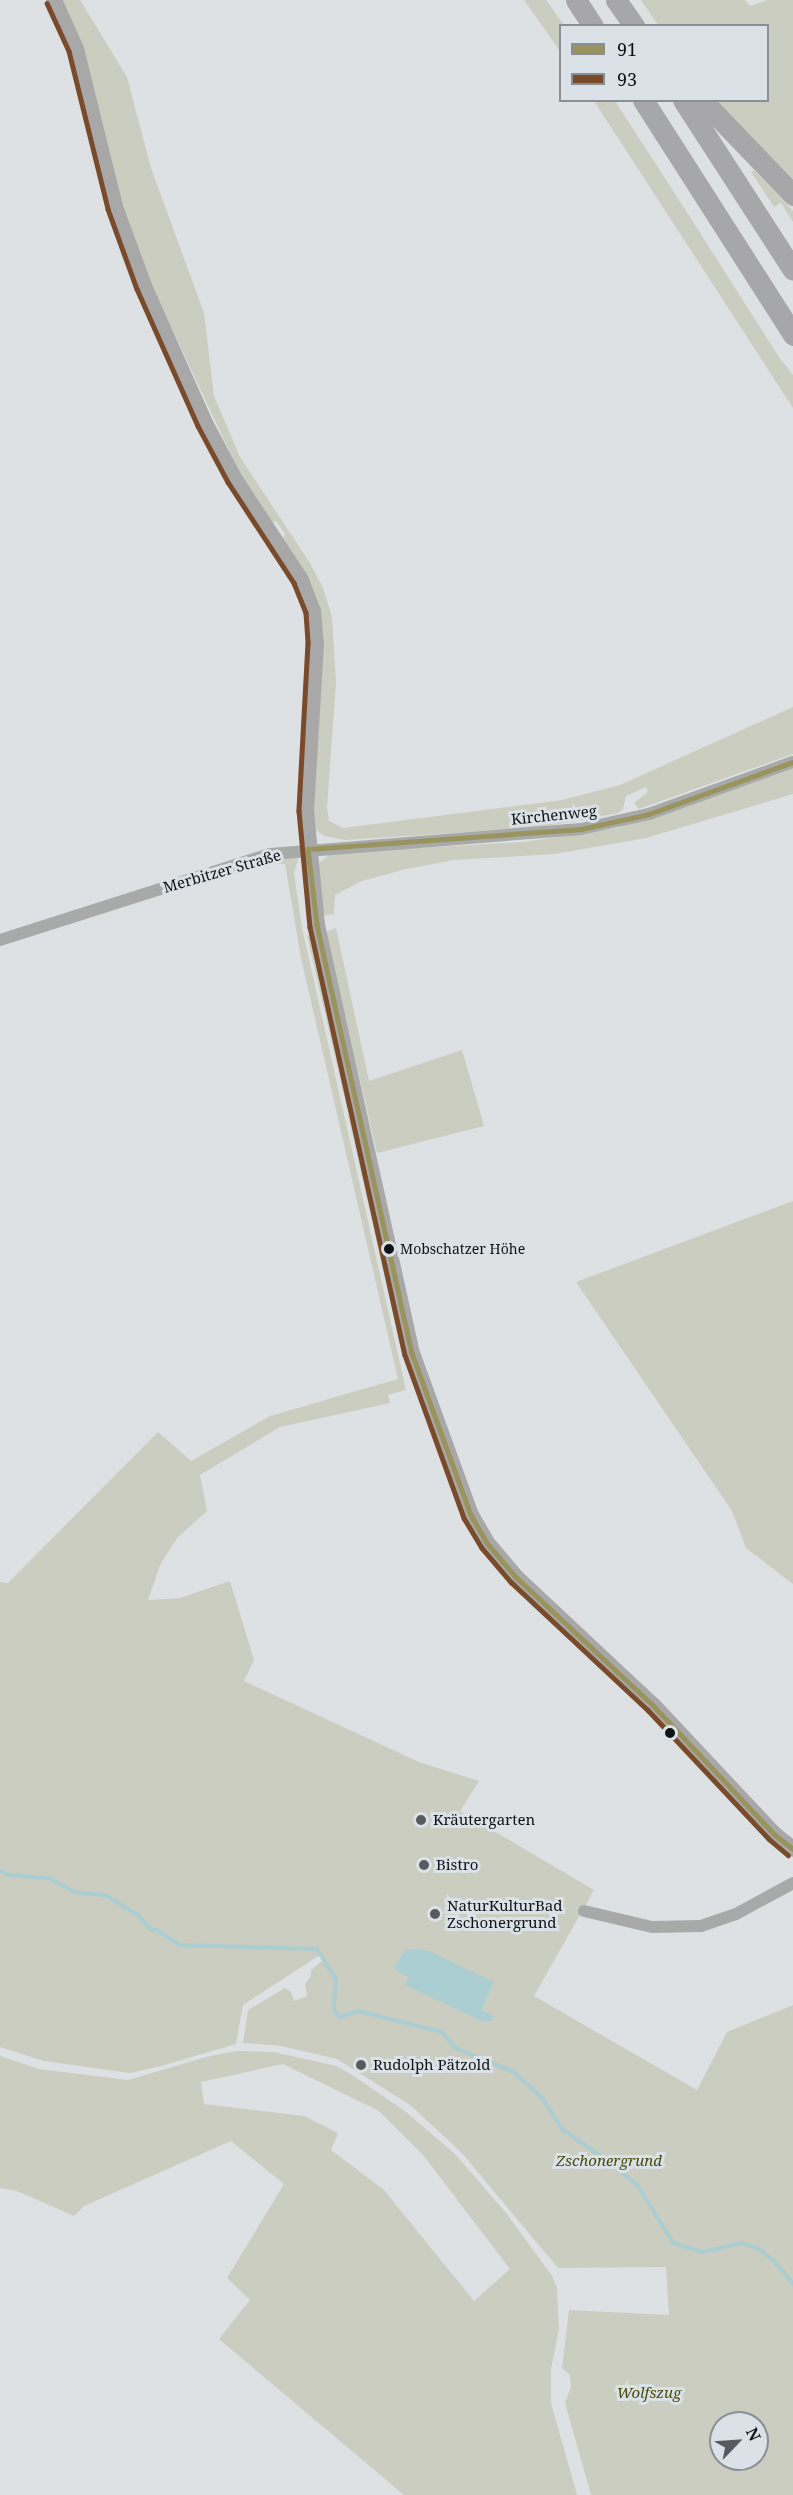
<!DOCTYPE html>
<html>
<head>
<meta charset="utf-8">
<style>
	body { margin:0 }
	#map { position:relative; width:793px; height:2495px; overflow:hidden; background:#dee1e4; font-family:"Noto Serif",serif }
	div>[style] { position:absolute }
	.green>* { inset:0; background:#cbcdc0; transform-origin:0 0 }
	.water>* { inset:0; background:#abced3 }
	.stream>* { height:4px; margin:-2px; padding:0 2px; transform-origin:2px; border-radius:2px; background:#abced3 }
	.street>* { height:12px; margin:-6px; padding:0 6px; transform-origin:6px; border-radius:6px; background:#a8a9a9 }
	.secondary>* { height:16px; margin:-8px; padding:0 8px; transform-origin:8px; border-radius:8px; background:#a8a8a8 }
	.highway>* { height:21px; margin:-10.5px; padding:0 10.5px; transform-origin:10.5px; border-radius:10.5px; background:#a7a6a8 }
	.bus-1>* { height:4.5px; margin:-2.25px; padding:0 2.25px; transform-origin:2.25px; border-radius:2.25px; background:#99935e }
	.bus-2>* { height:4.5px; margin:-2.25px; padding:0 2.25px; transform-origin:2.25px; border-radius:2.25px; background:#7a4b2a }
	.dots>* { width:16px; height:16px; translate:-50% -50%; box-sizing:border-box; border:3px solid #dae2e8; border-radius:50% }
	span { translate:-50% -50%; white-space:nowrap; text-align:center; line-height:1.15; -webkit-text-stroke:6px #dae2e8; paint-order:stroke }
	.bus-label { font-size:14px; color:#101315 }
	.left { translate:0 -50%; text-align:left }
	.street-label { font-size:15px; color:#101315 }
	.poi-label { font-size:15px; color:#101315 }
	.park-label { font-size:15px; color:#494b0a; font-style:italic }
	.legend { position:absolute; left:559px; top:24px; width:210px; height:78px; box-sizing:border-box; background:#dae2e8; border:2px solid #898f94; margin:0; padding:8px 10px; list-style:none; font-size:18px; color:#101315 }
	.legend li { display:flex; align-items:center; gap:12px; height:30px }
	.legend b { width:30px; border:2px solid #898f94 }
	.north { position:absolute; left:709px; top:2411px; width:60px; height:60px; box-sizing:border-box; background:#dae2e8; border:2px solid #898f94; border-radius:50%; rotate:65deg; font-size:16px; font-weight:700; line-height:24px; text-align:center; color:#101315 }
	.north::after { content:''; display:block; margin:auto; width:21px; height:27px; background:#585b5d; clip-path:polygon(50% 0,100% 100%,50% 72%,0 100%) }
</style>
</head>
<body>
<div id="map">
	<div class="green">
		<i style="clip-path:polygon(61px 0,80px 0,127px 77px,151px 168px,204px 313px,214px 396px,240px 457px,310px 563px,323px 588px,332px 617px,336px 683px,327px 807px,329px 821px,343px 828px,562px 800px,620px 785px,793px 707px,793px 754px,639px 809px,634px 803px,648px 792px,646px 787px,626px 796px,623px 809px,618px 813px,579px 821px,530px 828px,345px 840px,324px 836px,316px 830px,313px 822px,323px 647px,282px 540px,285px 534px,276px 521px,271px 524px,239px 472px,152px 286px,119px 202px)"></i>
		<i style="clip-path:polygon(524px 0,546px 0,564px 25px,560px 26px,560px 51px)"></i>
		<i style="clip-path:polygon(641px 0,745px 0,750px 6px,768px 0,793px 0,793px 188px,712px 101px,768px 100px,768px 26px,658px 25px)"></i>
		<i style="clip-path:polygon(594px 101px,615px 101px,690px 217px,779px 357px,793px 375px,793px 408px)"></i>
		<i style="clip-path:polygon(754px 170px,793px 211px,793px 222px,781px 203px,774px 207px,751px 172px)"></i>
		<i style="clip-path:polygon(793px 768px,793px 794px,646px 838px,555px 854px,454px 860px,406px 869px,362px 881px,335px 895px,334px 914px,322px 916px,318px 864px,331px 853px,523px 842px,617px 828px)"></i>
		<i style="clip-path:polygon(evenodd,296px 856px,298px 859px,294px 873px,302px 928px,406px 1390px,388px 1395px,390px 1403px,280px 1427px,200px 1475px,207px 1511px,178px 1537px,161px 1563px,148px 1600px,180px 1598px,230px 1581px,254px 1660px,244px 1681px,419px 1762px,479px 1781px,460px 1811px,594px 1890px,534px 1996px,697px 2090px,727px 2032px,793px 2005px,793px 2495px,591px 2495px,565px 2403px,571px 2387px,570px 2375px,562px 2368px,569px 2310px,669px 2315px,666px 2267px,558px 2268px,461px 2152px,410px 2105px,337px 2059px,281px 2046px,243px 2043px,248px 2010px,285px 1988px,291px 1992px,294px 2001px,307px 1996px,305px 1984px,311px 1976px,311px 1970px,324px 1959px,320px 1955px,243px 2005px,236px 2044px,161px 2066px,130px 2073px,44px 2061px,0 2047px,0 1582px,8px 1583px,158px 1432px,191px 1461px,270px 1416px,398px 1379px,301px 958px,285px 864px,265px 864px,223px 876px,0 946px,0 942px,270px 857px,296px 856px,721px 2423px,757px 2423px,757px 2459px,721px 2459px,721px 2423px)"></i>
		<i style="clip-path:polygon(336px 928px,369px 1081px,462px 1050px,484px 1126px,377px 1153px,326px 932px)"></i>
		<i style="left:311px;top:935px;width:178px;height:4px;rotate:77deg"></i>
		<i style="clip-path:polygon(351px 1114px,405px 1349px,401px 1349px,348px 1115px)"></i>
		<i style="clip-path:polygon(793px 1201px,793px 1584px,746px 1548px,732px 1511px,576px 1282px)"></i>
		<i style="clip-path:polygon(evenodd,237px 2051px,274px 2052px,336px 2066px,349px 2073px,405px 2111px,455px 2154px,507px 2214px,552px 2276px,557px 2288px,559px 2329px,551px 2369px,551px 2403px,577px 2495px,404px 2495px,219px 2339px,250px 2300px,227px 2278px,284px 2184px,231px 2141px,84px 2206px,74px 2216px,17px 2191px,0 2188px,0 2056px,39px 2069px,128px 2080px,210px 2056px,237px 2051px,283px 2064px,379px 2111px,423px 2155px,510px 2269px,474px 2301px,384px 2190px,331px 2150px,338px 2133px,304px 2116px,204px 2104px,201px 2082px,283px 2064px)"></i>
	</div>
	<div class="water">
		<i style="clip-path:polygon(415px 1949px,429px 1951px,494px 1982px,481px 2010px,494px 2016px,492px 2021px,482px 2021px,405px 1985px,408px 1977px,397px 1971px,395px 1967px,405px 1950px)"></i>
	</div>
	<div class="stream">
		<i style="left:0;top:1871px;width:10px;rotate:24deg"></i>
		<i style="left:9px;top:1875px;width:40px;rotate:4.3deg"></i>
		<i style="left:49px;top:1878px;width:29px;rotate:29deg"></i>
		<i style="left:74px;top:1892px;width:31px;rotate:6deg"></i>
		<i style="left:105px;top:1895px;width:39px;rotate:31deg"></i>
		<i style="left:138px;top:1915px;width:20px;rotate:49deg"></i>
		<i style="left:151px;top:1930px;width:6px"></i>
		<i style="left:157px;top:1930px;width:27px;rotate:33deg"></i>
		<i style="left:180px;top:1945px;width:137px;rotate:1.7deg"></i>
		<i style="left:317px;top:1949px;width:36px;rotate:58deg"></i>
		<i style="left:336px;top:1980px;width:25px;rotate:95deg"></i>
		<i style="left:334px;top:2005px;width:7px;rotate:82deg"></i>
		<i style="left:335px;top:2012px;width:7px;rotate:45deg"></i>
		<i style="left:340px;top:2017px;width:19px;rotate:-18deg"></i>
		<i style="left:358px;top:2011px;width:87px;rotate:14deg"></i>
		<i style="left:442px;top:2032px;width:23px;rotate:49deg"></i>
		<i style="left:457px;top:2049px;width:61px;rotate:22deg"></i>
		<i style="left:514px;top:2072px;width:40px;rotate:43deg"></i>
		<i style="left:543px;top:2099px;width:36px;rotate:58deg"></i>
		<i style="left:562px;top:2129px;width:66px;rotate:35.1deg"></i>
		<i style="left:616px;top:2167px;width:29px;rotate:41deg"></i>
		<i style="left:638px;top:2186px;width:67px;rotate:58.4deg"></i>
		<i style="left:673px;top:2243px;width:31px;rotate:17deg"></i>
		<i style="left:703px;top:2252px;width:40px;rotate:-13deg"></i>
		<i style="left:742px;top:2243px;width:18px;rotate:19deg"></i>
		<i style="left:759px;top:2249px;width:22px;rotate:39deg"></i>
		<i style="left:776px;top:2263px;width:27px;rotate:51deg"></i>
	</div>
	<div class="street">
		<i style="left:0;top:940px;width:283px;rotate:-17.7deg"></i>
		<i style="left:270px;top:854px;width:312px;rotate:-4.6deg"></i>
		<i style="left:581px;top:829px;width:70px;rotate:-12.4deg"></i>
		<i style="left:649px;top:814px;width:153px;rotate:-19.9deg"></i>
		<i style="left:584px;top:1911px;width:70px;rotate:13.2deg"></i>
		<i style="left:652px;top:1927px;width:49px;rotate:-1.2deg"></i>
		<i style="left:701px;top:1926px;width:37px;rotate:-19deg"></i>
		<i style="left:736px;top:1914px;width:65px;rotate:-28.5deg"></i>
	</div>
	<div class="secondary">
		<i style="left:54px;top:0;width:54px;rotate:65.8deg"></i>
		<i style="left:76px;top:49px;width:163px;rotate:76.1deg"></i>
		<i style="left:115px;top:207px;width:84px;rotate:69.8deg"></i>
		<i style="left:144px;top:286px;width:150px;rotate:66deg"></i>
		<i style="left:205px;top:423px;width:62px;rotate:62.2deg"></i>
		<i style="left:234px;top:478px;width:122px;rotate:56.7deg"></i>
		<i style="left:301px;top:580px;width:33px;rotate:69deg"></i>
		<i style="left:313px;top:611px;width:32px;rotate:85deg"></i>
		<i style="left:316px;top:643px;width:168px;rotate:93.4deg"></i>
		<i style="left:306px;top:811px;width:115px;rotate:84.5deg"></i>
		<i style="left:317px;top:925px;width:438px;rotate:77.5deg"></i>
		<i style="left:412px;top:1353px;width:172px;rotate:70deg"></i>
		<i style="left:471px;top:1515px;width:34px;rotate:60deg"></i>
		<i style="left:488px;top:1544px;width:43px;rotate:49.7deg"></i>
		<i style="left:516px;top:1577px;width:187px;rotate:43.1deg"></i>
		<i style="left:653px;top:1705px;width:177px;rotate:46.8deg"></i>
		<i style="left:774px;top:1834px;width:24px;rotate:38deg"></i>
	</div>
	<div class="highway">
		<i style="left:576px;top:0;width:31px;rotate:57deg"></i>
		<i style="left:616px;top:0;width:32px;rotate:55deg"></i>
		<i style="left:643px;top:100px;width:279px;rotate:57.4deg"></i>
		<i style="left:683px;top:100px;width:202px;rotate:57.1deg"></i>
		<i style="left:702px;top:100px;width:132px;rotate:46.2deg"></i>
	</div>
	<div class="bus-1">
		<i style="left:308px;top:849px;width:77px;rotate:83.2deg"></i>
		<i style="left:317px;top:925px;width:438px;rotate:77.5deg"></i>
		<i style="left:412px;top:1353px;width:172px;rotate:70deg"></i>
		<i style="left:471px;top:1515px;width:34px;rotate:60deg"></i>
		<i style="left:488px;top:1544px;width:43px;rotate:49.7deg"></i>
		<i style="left:516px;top:1577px;width:187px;rotate:43.1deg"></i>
		<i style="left:653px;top:1705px;width:177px;rotate:46.8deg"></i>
		<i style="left:774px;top:1834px;width:24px;rotate:38deg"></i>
		<i style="left:308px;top:849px;width:274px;rotate:-4.2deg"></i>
		<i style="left:581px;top:829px;width:70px;rotate:-12.4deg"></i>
		<i style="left:649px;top:814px;width:153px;rotate:-19.9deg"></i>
	</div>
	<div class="bus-2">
		<i style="left:47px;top:3px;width:53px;rotate:65.4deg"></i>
		<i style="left:69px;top:51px;width:163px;rotate:76.1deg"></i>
		<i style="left:108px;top:209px;width:85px;rotate:70.1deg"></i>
		<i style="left:137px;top:289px;width:150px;rotate:66deg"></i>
		<i style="left:198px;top:426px;width:64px;rotate:61.8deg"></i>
		<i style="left:228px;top:482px;width:121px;rotate:56.8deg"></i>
		<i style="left:294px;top:583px;width:32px;rotate:68deg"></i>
		<i style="left:306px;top:613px;width:30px;rotate:86deg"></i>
		<i style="left:308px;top:643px;width:168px;rotate:93.1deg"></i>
		<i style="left:299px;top:811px;width:117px;rotate:84.6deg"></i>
		<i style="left:310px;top:927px;width:438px;rotate:77.5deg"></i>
		<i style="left:405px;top:1355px;width:173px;rotate:70.1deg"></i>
		<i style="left:464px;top:1518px;width:35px;rotate:59deg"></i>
		<i style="left:482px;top:1548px;width:45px;rotate:49.5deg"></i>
		<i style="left:511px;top:1582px;width:187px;rotate:43.1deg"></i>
		<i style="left:648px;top:1710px;width:177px;rotate:46.8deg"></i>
		<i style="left:769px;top:1839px;width:25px;rotate:40deg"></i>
	</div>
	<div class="dots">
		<i style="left:389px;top:1249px;background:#101315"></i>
		<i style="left:670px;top:1733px;background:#101315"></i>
		<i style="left:421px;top:1820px;background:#585b5d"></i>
		<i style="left:424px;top:1865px;background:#585b5d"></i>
		<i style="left:435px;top:1914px;background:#585b5d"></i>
		<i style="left:361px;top:2065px;background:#585b5d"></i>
	</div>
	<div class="bus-label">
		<span class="left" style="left:400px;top:1249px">Mobschatzer Höhe</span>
	</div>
	<div class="street-label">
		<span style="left:554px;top:815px;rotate:-6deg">Kirchenweg</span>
		<span style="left:222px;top:871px;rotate:-16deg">Merbitzer Straße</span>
	</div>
	<div class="poi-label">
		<span class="left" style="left:433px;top:1820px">Kräutergarten</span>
		<span class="left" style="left:436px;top:1865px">Bistro</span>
		<span class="left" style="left:447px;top:1914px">NaturKulturBad<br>Zschonergrund</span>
		<span class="left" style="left:373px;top:2065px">Rudolph Pätzold</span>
	</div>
	<div class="park-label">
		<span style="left:609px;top:2161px">Zschonergrund</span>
		<span style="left:649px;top:2393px">Wolfszug</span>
	</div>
	<ul class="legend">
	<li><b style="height:8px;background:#99935e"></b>91</li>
	<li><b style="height:8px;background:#7a4b2a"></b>93</li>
	</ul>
	<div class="north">N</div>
</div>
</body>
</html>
